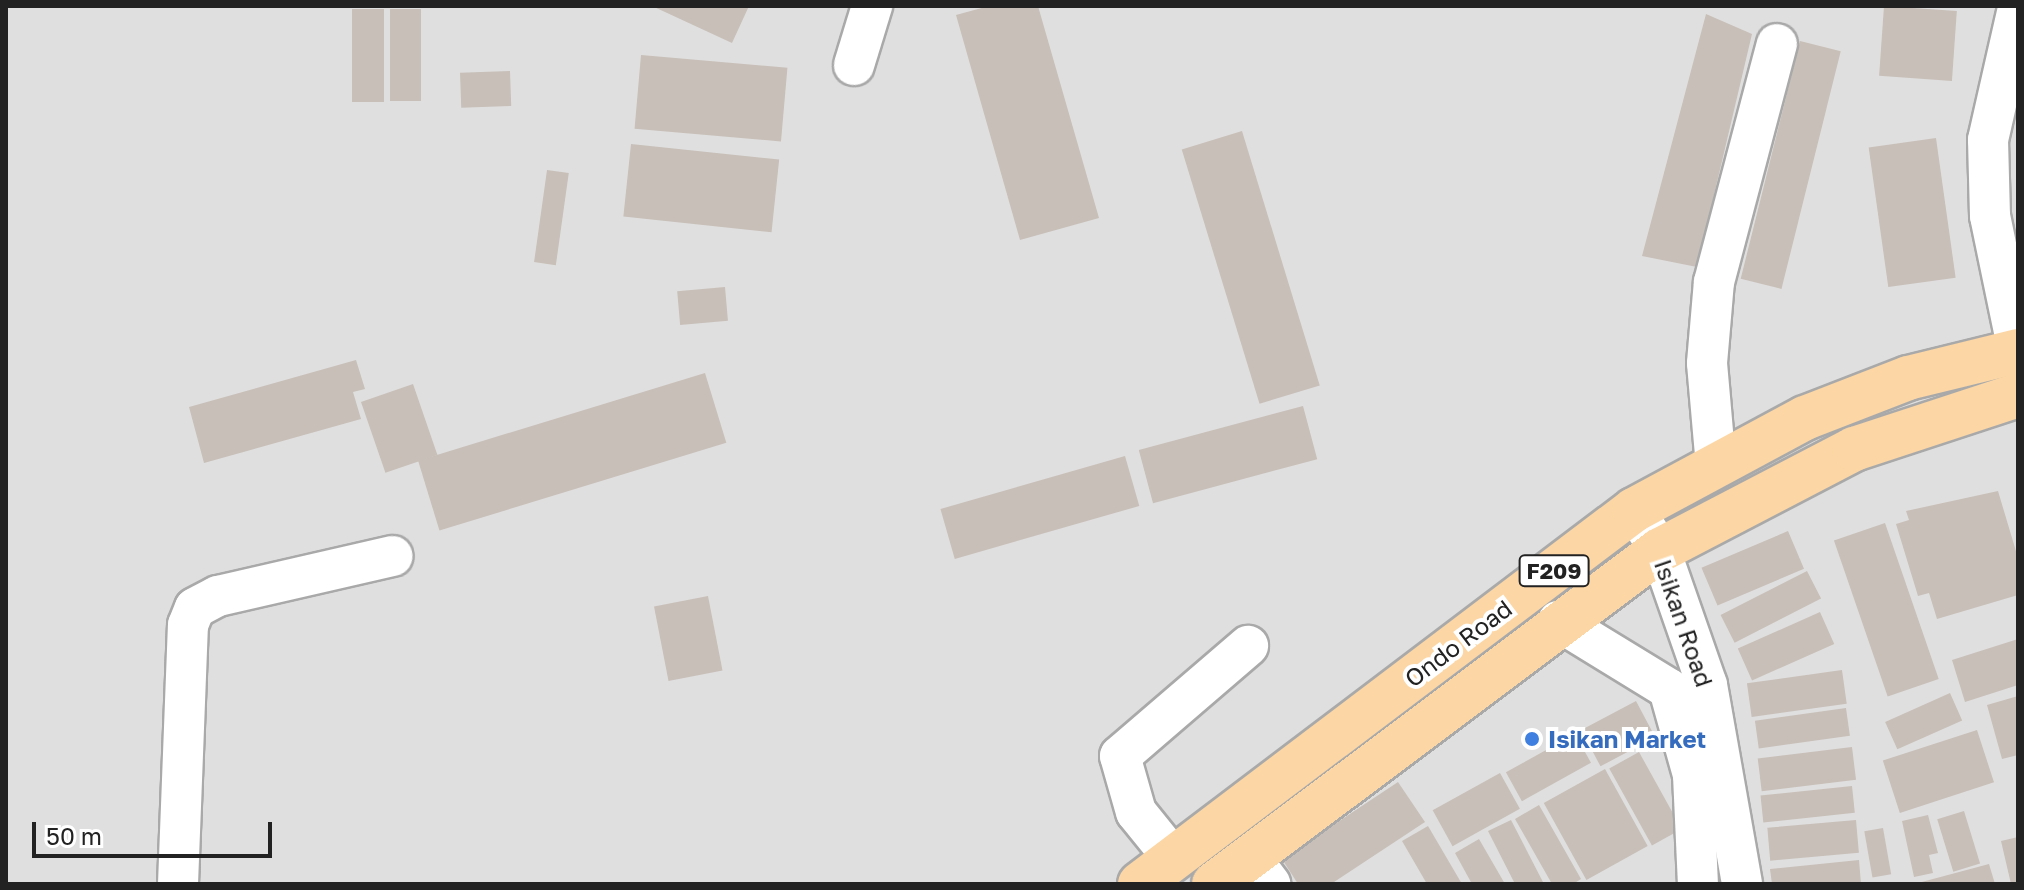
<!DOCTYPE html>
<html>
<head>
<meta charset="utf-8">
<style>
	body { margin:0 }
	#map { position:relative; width:2024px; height:890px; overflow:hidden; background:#f2efe9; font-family:"Golos Text",sans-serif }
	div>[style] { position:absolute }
	.residential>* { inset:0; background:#e0dfdf; transform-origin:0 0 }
	.building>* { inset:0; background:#c7bfb8; transform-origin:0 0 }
	.roads { filter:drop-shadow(2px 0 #a9a9a9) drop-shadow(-2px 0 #a9a9a9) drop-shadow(0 2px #a9a9a9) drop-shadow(0 -2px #a9a9a9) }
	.minor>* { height:40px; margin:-20px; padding:0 20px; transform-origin:20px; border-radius:20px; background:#fff }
	.major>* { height:44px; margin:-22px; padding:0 22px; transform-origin:22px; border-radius:22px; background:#fcd6a4 }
	.dots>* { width:22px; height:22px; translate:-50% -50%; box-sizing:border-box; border:4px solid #fff; border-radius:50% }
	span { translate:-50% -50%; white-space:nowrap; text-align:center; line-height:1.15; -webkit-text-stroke:8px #fff; paint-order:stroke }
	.shield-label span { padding:2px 6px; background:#fff; border:2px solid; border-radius:6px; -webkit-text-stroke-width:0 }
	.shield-label { font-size:22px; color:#222; font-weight:700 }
	.street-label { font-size:24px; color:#222 }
	.shop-label { font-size:24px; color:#366cbe; font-weight:700 }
	.left { translate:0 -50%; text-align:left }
	.frame { position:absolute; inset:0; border:8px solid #222; pointer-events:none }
	.scale { position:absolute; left:32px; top:822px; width:240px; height:36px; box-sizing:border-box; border:4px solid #222; border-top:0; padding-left:10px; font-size:24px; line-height:28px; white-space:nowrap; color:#222; -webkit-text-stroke:6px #fff; paint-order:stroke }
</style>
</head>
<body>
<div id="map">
	<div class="residential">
		<i style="left:6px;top:6px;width:2012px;height:878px"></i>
	</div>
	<div class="building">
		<i style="clip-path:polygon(652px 6px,749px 6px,732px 43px)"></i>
		<i style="clip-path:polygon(989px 6px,1038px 6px,1099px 218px,1020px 240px,956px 15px)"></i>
		<i style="left:1884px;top:6px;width:73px;height:70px;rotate:4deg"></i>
		<i style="left:352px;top:9px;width:32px;height:93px"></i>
		<i style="left:390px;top:9px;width:31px;height:92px"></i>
		<i style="clip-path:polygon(1706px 14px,1752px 34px,1697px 267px,1642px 256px)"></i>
		<i style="left:1800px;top:41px;width:42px;height:245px;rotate:14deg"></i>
		<i style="left:641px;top:55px;width:147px;height:74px;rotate:5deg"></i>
		<i style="left:510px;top:71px;width:35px;height:50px;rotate:88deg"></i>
		<i style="left:1242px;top:131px;width:266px;height:63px;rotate:73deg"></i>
		<i style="left:1936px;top:138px;width:141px;height:68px;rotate:82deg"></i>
		<i style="left:631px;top:144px;width:149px;height:73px;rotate:6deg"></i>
		<i style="left:547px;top:170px;width:22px;height:93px;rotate:8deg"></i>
		<i style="left:725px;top:287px;width:34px;height:48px;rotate:85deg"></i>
		<i style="clip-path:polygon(356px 360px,365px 389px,353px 392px,361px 419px,204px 463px,189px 407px)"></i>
		<i style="left:705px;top:373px;width:73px;height:300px;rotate:73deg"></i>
		<i style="left:413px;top:384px;width:75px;height:55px;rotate:71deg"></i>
		<i style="left:1303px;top:406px;width:55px;height:170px;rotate:75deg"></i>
		<i style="left:1125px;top:456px;width:52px;height:192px;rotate:74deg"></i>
		<i style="clip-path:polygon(1998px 491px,2018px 558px,2018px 595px,1937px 619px,1929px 593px,1918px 596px,1896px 524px,1909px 520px,1906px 511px)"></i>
		<i style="left:1885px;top:523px;width:165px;height:54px;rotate:71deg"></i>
		<i style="left:1788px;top:531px;width:41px;height:94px;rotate:67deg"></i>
		<i style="left:1807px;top:571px;width:31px;height:97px;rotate:63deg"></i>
		<i style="left:708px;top:596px;width:76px;height:55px;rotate:79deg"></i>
		<i style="left:1820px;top:612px;width:35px;height:90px;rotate:66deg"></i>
		<i style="clip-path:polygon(2018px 639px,2018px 685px,1965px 702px,1952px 660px)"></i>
		<i style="left:1842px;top:670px;width:34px;height:96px;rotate:82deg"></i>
		<i style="left:1950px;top:693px;width:30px;height:71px;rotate:66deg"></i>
		<i style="clip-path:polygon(2018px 696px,2018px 755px,2002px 759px,1987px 705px)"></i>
		<i style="left:1636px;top:701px;width:41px;height:62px;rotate:62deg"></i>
		<i style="left:1846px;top:708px;width:28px;height:92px;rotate:82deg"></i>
		<i style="left:1977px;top:730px;width:55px;height:99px;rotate:72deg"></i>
		<i style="left:1575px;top:734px;width:33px;height:79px;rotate:61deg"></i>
		<i style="left:1852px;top:747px;width:33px;height:95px;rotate:83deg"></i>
		<i style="left:1639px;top:752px;width:88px;height:34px;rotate:61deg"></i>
		<i style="left:1605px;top:769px;width:88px;height:70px;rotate:61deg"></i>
		<i style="left:1500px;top:773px;width:41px;height:77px;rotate:61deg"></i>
		<i style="clip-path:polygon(1398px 782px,1425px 822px,1331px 884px,1298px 884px,1282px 859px)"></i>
		<i style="left:1852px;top:786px;width:27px;height:92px;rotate:84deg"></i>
		<i style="clip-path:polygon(1539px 805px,1581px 879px,1573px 884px,1552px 884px,1515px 819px)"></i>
		<i style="left:1964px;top:811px;width:55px;height:28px;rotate:73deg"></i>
		<i style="clip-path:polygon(1928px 815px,1938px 853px,1929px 855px,1933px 873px,1914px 877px,1902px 821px)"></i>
		<i style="clip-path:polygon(1511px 820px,1544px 884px,1515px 884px,1488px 831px)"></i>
		<i style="left:1856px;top:820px;width:33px;height:89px;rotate:85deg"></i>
		<i style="clip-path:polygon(1428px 826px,1462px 884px,1427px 884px,1402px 841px)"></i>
		<i style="left:1883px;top:828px;width:47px;height:19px;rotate:80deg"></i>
		<i style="clip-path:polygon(2018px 837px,2018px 884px,2011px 884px,2001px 841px)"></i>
		<i style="clip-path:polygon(1479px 839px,1505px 884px,1472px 884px,1455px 853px)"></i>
		<i style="clip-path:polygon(1859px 860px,1861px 884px,1772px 884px,1770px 869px)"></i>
		<i style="clip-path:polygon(1989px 864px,1995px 884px,1918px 884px,1918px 883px)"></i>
	</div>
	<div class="roads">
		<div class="minor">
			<i style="left:854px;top:65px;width:62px;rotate:-73deg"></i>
			<i style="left:2018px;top:351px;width:138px;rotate:-101.7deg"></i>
			<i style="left:1990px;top:216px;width:76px;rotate:-91.5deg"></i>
			<i style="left:1988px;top:140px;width:135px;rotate:-77.2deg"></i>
			<i style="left:1716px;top:466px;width:103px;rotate:-95deg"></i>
			<i style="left:1707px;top:363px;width:81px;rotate:-85.1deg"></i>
			<i style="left:1714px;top:282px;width:246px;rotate:-75.2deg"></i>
			<i style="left:1634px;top:510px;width:48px;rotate:57deg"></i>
			<i style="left:1660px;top:550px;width:143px;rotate:70.8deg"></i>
			<i style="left:1707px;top:685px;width:202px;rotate:80deg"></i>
			<i style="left:1558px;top:621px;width:130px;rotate:31.5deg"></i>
			<i style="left:1669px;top:689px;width:89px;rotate:74.4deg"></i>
			<i style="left:1693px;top:775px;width:109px;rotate:87.4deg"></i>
			<i style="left:1250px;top:857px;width:34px;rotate:53deg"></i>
			<i style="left:1174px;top:859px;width:60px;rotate:-129deg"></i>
			<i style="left:1136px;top:812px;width:58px;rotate:-105.9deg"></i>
			<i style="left:1120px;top:756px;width:169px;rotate:-40.7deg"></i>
			<i style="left:178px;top:884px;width:259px;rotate:-87.8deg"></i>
			<i style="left:188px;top:625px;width:18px;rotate:-68deg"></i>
			<i style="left:195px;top:608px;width:26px;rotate:-28deg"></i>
			<i style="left:218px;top:596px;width:179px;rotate:-12.9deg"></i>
		</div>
		<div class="major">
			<i style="left:1140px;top:884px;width:620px;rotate:-37.13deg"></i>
			<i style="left:1634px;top:510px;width:194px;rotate:-28.3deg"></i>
			<i style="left:1805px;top:418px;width:110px;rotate:-21.2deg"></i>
			<i style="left:1908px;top:378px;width:113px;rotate:-13.8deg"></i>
			<i style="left:1214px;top:884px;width:557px;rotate:-36.83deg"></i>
			<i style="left:1660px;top:550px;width:219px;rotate:-27.5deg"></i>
			<i style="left:1854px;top:449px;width:173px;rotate:-18.2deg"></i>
		</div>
	</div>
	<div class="dots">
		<i style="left:1532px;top:739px;background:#3f7fe0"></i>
	</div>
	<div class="shield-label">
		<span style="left:1554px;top:571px">F209</span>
	</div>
	<div class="street-label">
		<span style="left:1684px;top:623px;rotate:71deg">Isikan Road</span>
		<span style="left:1458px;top:643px;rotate:-37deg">Ondo Road</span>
	</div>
	<div class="shop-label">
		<span class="left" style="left:1548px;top:739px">Isikan Market</span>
	</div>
	<div class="frame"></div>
	<div class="scale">50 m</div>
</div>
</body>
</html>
